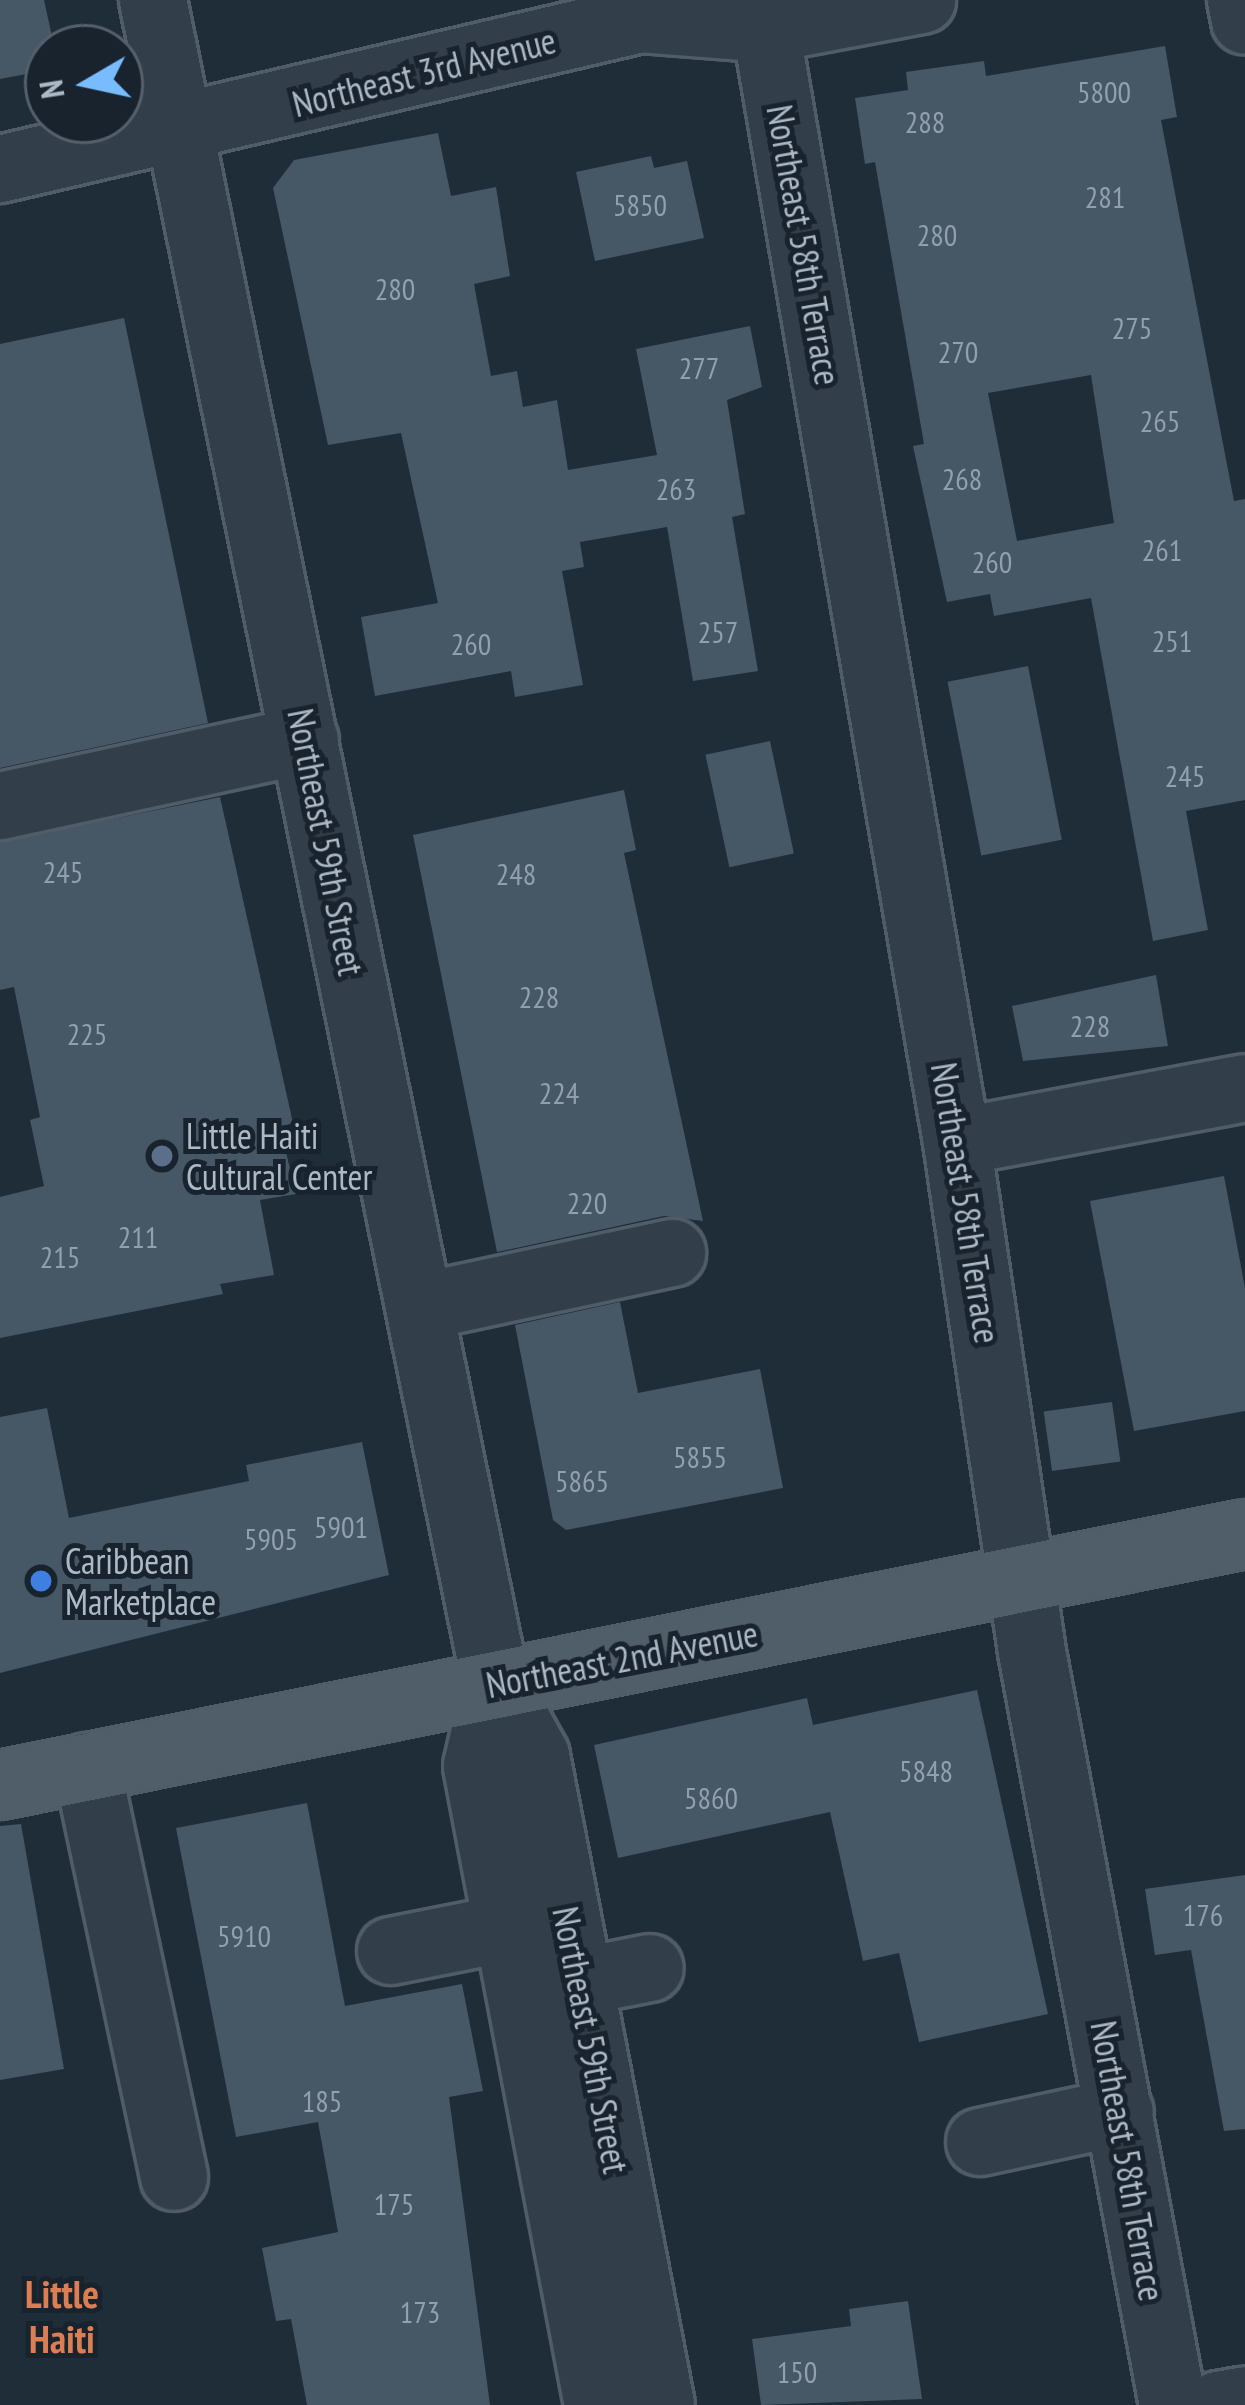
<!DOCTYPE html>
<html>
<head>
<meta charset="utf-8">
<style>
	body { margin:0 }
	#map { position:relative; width:1245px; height:2405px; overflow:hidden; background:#1f2d39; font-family:"PT Sans Narrow",sans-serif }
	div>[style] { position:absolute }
	.building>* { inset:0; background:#465765; transform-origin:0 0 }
	.roads { filter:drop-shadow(3px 0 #505c67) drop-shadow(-3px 0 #505c67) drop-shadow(0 3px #505c67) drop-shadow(0 -3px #505c67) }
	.minor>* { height:66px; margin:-33px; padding:0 33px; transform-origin:33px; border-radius:33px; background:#323e49 }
	.major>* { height:66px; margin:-33px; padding:0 33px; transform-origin:33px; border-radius:33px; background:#505e69 }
	.dots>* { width:33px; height:33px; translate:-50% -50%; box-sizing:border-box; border:6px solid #18232d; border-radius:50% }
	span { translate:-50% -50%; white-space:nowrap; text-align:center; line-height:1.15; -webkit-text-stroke:10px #18232d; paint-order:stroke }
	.number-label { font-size:30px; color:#92a0ae }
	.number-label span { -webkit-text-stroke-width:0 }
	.street-label { font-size:36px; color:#acb9c6 }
	.poi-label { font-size:36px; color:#acb9c6 }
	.left { translate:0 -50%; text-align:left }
	.neighbourhood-label { font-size:39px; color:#db7e53; font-weight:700 }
	.north { position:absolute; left:24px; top:24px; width:120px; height:120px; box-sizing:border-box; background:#18232d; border:3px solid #535f6a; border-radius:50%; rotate:261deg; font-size:33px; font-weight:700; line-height:48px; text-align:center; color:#acb9c6 }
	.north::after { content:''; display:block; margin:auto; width:42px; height:54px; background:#78bcff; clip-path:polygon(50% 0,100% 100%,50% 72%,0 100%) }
</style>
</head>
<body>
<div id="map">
	<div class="building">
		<i style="clip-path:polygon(0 0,44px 0,53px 41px,37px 72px,0 79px)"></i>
		<i style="clip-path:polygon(evenodd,1165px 46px,1177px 117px,1161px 120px,1234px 501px,1245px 499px,1245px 800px,1186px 811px,1208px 930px,1153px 941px,1091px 598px,994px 616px,990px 594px,947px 602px,913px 446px,924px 444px,875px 162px,865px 164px,855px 98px,908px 90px,906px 72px,984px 61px,986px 76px,1165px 46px,1091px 375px,1114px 523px,1017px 541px,988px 393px,1091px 375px)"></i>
		<i style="clip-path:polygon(438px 133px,451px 196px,496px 187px,510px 276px,474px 284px,491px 376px,517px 371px,523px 407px,557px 400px,568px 470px,657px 455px,636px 349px,750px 326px,762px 387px,727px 400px,745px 514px,732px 517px,758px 671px,693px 681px,667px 527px,580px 542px,584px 567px,562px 571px,583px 685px,515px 697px,511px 671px,375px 696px,361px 617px,438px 603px,401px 433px,328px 445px,273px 188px,294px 160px)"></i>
		<i style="clip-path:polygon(651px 156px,654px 168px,687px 161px,704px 238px,595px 261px,576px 172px)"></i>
		<i style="clip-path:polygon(124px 318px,208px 723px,0 768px,0 344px)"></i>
		<i style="left:1028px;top:666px;width:177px;height:82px;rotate:79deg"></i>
		<i style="left:770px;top:741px;width:115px;height:66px;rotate:78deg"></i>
		<i style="clip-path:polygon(624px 790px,636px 850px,624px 853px,703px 1221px,664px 1216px,497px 1252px,413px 835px)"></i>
		<i style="clip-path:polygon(220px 797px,293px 1123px,280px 1127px,296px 1194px,260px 1200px,274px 1275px,220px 1284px,223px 1294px,0 1338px,0 1197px,44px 1186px,30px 1120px,40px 1117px,14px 987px,0 990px,0 842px)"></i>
		<i style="clip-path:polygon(1156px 975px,1168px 1046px,1023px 1061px,1012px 1006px)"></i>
		<i style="clip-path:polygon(1224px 1176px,1245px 1288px,1245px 1411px,1134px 1431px,1090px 1201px)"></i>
		<i style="clip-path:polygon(620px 1302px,638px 1393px,760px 1369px,783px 1488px,566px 1530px,553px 1520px,515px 1325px)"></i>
		<i style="left:1112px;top:1402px;width:60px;height:69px;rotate:82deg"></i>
		<i style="clip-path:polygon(47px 1408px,69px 1518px,249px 1481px,246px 1465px,362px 1442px,389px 1575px,0 1673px,0 1417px)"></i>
		<i style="clip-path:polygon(977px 1690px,1048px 2014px,919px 2042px,899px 1953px,863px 1961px,830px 1812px,618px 1858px,594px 1745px,807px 1698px,813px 1725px)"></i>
		<i style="clip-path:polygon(307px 1803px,345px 2006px,462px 1984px,483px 2091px,449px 2097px,490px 2405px,307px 2405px,291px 2319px,276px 2321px,262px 2248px,338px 2232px,318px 2122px,236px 2137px,176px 1828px)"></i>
		<i style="clip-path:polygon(21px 1824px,64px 2069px,0 2080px,0 1826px)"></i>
		<i style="clip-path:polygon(1245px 1875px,1245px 2129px,1224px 2131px,1191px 1950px,1155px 1955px,1145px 1889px)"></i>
		<i style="clip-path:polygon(908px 2301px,922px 2399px,761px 2405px,752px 2339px,851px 2326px,849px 2309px)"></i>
	</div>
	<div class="roads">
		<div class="minor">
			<i style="left:153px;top:0;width:1719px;rotate:78.49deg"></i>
			<i style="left:496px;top:1684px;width:82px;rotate:60.9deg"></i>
			<i style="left:536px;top:1756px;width:661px;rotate:79.1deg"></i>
			<i style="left:761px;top:0;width:1159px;rotate:80.26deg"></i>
			<i style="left:957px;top:1142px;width:515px;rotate:81.63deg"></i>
			<i style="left:1032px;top:1652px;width:766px;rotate:79.39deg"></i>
			<i style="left:1241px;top:0;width:21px;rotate:79deg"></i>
			<i style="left:0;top:169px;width:658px;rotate:-13.17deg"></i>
			<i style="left:641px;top:19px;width:126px;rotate:4.5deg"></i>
			<i style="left:767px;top:29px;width:158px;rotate:-10.6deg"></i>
			<i style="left:0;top:806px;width:312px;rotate:-12.2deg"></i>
			<i style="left:957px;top:1142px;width:293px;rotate:-10.6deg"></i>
			<i style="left:420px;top:1307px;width:258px;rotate:-12.1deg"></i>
			<i style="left:496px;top:1684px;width:84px;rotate:103deg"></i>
			<i style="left:477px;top:1766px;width:650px;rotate:79.28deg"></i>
			<i style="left:87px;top:1767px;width:419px;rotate:78deg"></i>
			<i style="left:391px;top:1951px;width:118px;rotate:-11.2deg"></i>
			<i style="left:579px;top:1982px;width:72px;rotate:-11.2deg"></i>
			<i style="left:980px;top:2142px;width:143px;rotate:-12.1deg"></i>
			<i style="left:1218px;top:2405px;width:27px;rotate:-10deg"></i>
		</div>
		<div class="major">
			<i style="left:0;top:1785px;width:1270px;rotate:-11.4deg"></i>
		</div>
	</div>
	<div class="dots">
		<i style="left:162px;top:1156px;background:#5c6f8a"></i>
		<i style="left:41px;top:1581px;background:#3f7fe0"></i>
	</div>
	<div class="number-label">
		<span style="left:1104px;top:92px">5800</span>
		<span style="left:925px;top:122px">288</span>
		<span style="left:1105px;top:197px">281</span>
		<span style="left:640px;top:205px">5850</span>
		<span style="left:937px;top:235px">280</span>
		<span style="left:395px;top:289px">280</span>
		<span style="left:1132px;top:328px">275</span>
		<span style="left:958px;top:352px">270</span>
		<span style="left:699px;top:368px">277</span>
		<span style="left:1160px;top:421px">265</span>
		<span style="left:962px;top:479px">268</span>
		<span style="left:676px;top:489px">263</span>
		<span style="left:1162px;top:550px">261</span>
		<span style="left:992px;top:562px">260</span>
		<span style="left:718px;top:632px">257</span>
		<span style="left:1172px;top:641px">251</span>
		<span style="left:471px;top:644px">260</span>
		<span style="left:1185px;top:776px">245</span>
		<span style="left:63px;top:872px">245</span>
		<span style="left:516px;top:874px">248</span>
		<span style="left:539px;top:997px">228</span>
		<span style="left:1090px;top:1026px">228</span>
		<span style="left:87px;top:1034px">225</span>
		<span style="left:559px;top:1093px">224</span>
		<span style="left:587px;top:1203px">220</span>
		<span style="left:138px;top:1237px">211</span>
		<span style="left:60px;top:1257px">215</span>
		<span style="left:700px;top:1457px">5855</span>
		<span style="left:582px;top:1481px">5865</span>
		<span style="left:341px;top:1527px">5901</span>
		<span style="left:271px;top:1539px">5905</span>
		<span style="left:926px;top:1771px">5848</span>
		<span style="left:711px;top:1798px">5860</span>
		<span style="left:1203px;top:1915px">176</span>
		<span style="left:244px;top:1936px">5910</span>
		<span style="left:322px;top:2101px">185</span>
		<span style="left:394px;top:2204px">175</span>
		<span style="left:420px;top:2312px">173</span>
		<span style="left:797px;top:2372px">150</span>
	</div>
	<div class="street-label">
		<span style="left:424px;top:72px;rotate:-14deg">Northeast 3rd Avenue</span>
		<span style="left:804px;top:245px;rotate:80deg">Northeast 58th Terrace</span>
		<span style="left:326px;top:842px;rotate:79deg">Northeast 59th Street</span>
		<span style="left:966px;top:1203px;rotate:81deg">Northeast 58th Terrace</span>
		<span style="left:622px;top:1659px;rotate:-11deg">Northeast 2nd Avenue</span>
		<span style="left:591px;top:2040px;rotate:79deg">Northeast 59th Street</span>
		<span style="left:1128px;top:2161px;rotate:80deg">Northeast 58th Terrace</span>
	</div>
	<div class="poi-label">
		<span class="left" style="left:186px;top:1156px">Little Haiti<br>Cultural Center</span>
		<span class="left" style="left:65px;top:1581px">Caribbean<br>Marketplace</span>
	</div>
	<div class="neighbourhood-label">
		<span style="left:62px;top:2317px">Little<br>Haiti</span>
	</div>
	<div class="north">N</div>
</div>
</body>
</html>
